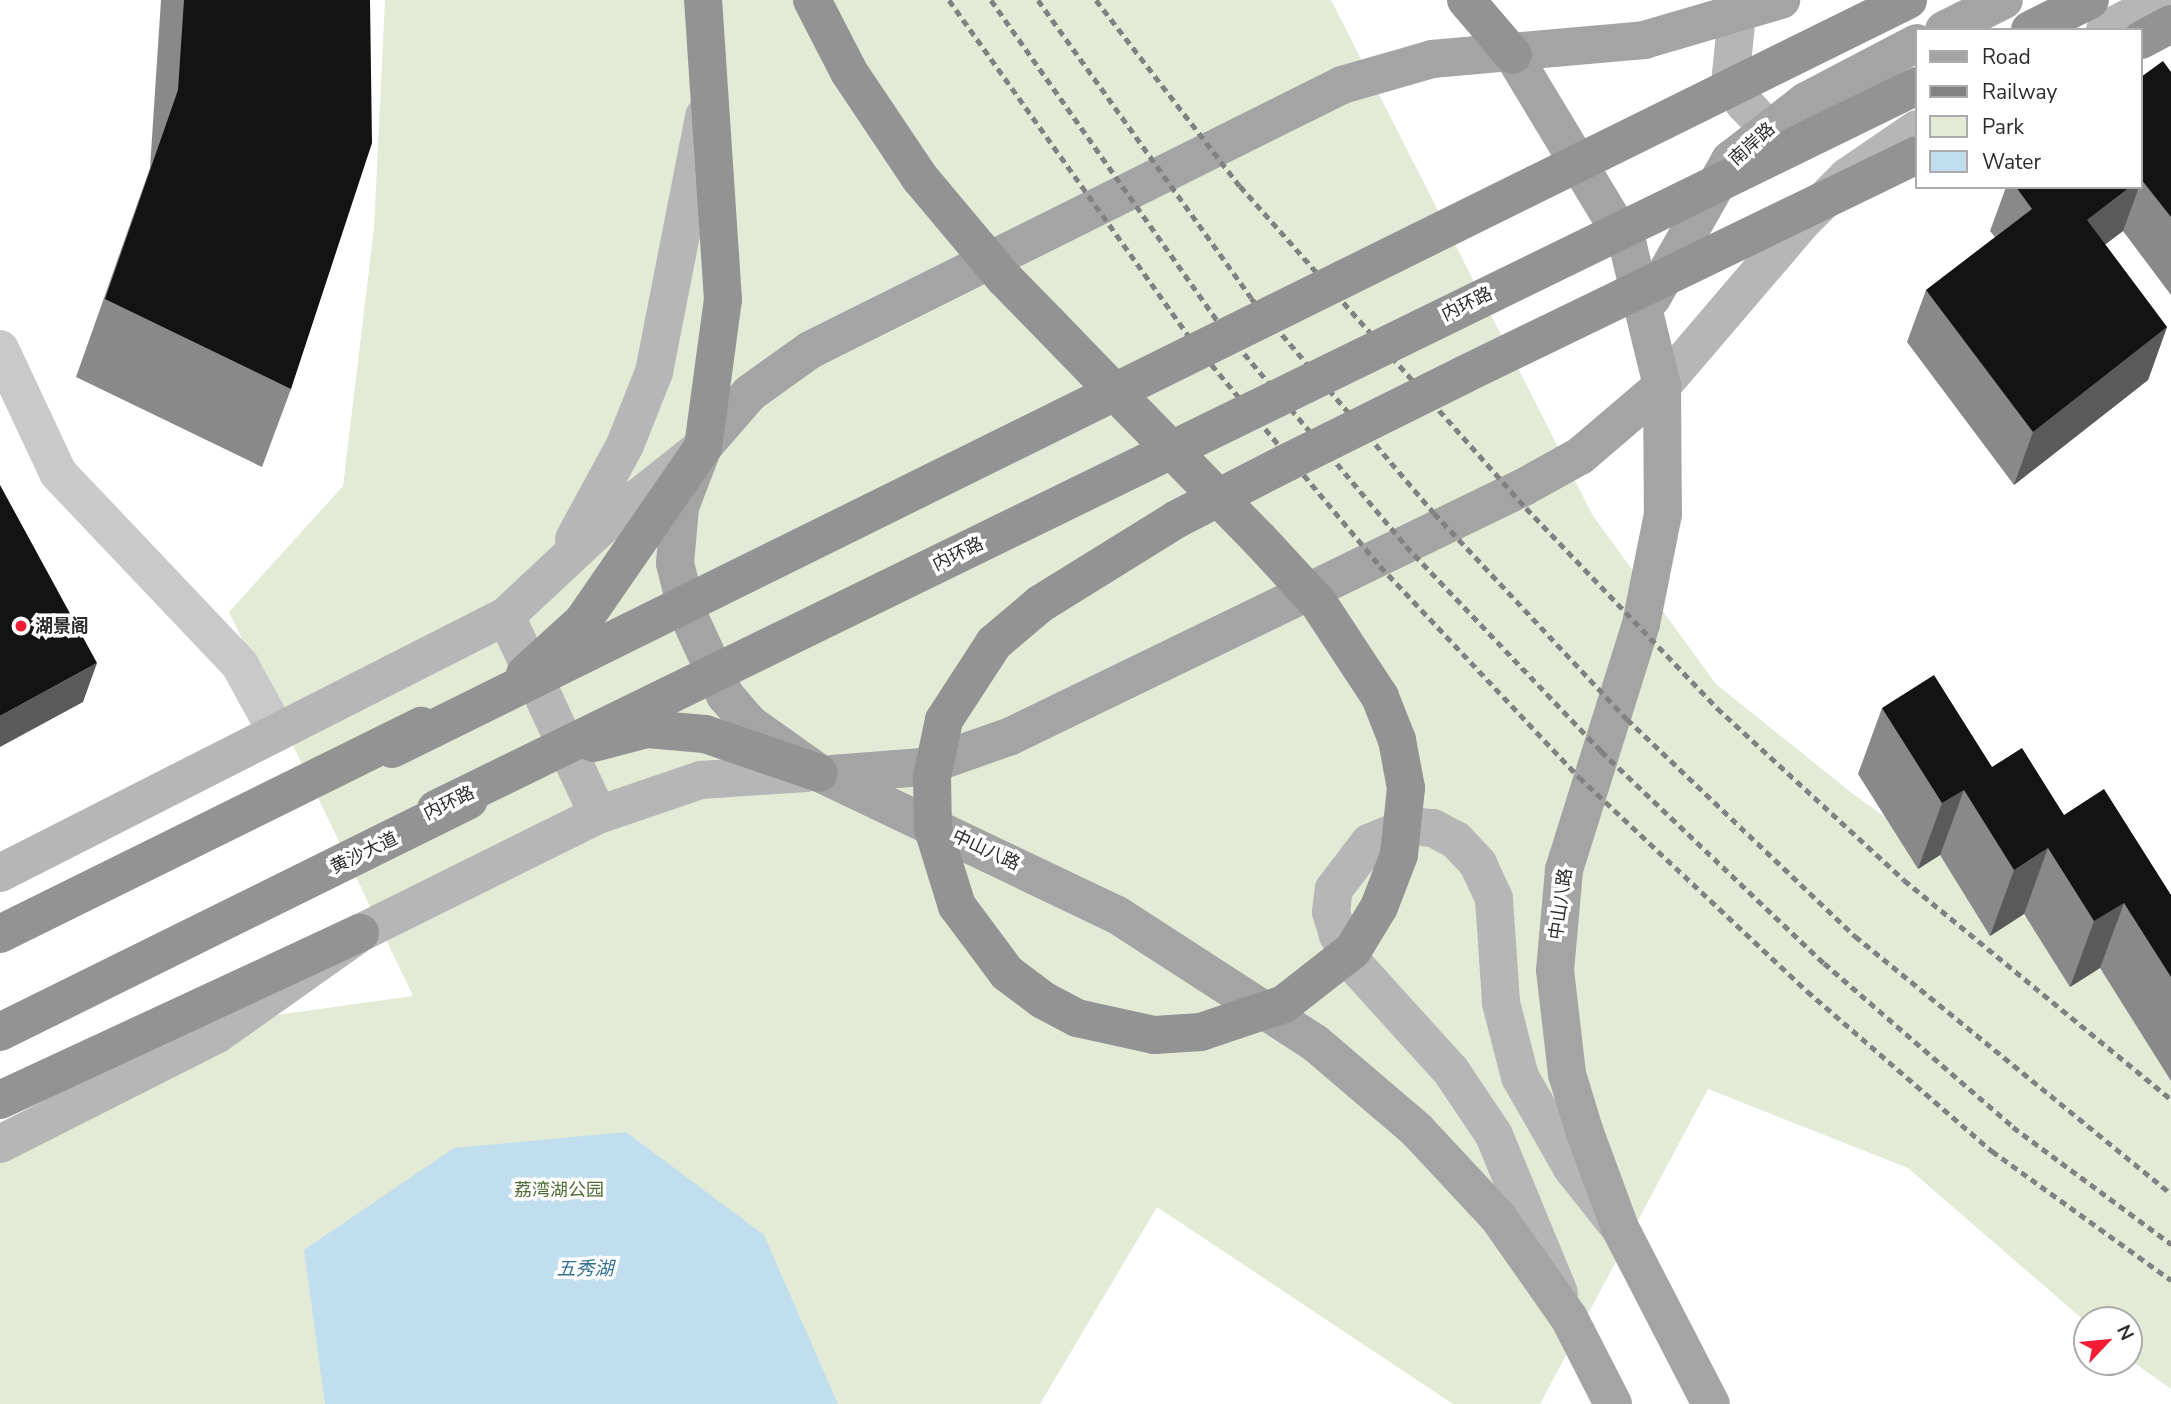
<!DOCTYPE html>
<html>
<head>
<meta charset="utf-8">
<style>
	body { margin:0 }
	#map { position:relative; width:2171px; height:1404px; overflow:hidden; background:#fff; font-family:"Nunito Sans","Noto Sans SC",sans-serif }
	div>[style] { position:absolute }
	.green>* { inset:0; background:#e3ebd7 }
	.water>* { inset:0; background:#c1deee }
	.street>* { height:38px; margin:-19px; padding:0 19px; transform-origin:19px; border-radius:19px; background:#c9c9c9 }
	.secondary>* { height:38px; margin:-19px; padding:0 19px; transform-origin:19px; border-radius:19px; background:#b6b6b6 }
	.primary>* { height:38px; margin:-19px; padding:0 19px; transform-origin:19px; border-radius:19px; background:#a4a4a4 }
	.highway>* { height:38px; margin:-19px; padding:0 19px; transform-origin:19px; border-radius:19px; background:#939393 }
	.rail>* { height:5px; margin-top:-2.5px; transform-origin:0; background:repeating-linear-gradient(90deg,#818181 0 7px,transparent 0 12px) }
	.highway-bridge>* { height:38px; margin:-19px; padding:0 19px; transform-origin:19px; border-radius:19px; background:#939393 }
	.wall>* { inset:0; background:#898989 }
	.shaded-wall>* { inset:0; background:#5a5a5a }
	.building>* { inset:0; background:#131313 }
	.dots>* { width:19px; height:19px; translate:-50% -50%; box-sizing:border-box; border:4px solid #fff; border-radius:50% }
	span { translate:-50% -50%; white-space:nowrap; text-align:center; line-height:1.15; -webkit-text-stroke:7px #fff; paint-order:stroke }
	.street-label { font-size:18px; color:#2c2c2c }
	.poi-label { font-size:18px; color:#2c2c2c; font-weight:700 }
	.left { translate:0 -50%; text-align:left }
	.park-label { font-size:18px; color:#516b36 }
	.water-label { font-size:19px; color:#347294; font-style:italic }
	.legend { position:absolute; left:1915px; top:28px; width:228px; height:161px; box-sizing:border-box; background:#fff; border:2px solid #ababab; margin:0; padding:9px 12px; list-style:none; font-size:21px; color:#2c2c2c }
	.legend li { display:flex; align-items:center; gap:14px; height:35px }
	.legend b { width:35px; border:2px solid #ababab }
	.north { position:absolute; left:2073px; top:1306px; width:70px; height:70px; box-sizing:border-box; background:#fff; border:2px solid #ababab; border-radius:50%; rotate:64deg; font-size:19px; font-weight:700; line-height:28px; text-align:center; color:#2c2c2c }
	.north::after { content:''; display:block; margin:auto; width:24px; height:32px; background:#f41c34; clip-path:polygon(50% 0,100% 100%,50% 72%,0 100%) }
</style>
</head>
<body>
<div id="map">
	<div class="green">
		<i style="clip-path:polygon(385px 0,1331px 0,1593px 516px,1716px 684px,1853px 794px,2171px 1021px,2171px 1389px,2129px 1359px,2129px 1320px,2087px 1323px,1908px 1168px,1708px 1089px,1540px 1404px,1453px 1404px,1157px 1207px,1040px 1404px,0 1404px,0 1153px,277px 1015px,413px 996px,229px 612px,343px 486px,374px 228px)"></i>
	</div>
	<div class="water">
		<i style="clip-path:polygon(626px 1132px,764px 1235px,838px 1404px,325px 1404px,304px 1250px,454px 1148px)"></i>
	</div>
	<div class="street">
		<i style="left:0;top:349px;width:137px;rotate:64.9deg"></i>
		<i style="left:58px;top:473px;width:265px;rotate:46.5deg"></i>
		<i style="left:240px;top:665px;width:77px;rotate:61.4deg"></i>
	</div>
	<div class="secondary">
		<i style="left:1737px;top:14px;width:60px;rotate:95.7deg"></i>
		<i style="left:1731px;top:74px;width:32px;rotate:66deg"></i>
		<i style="left:1744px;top:103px;width:34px;rotate:47deg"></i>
		<i style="left:2105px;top:30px;width:65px;rotate:-27.3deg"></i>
		<i style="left:1662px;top:386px;width:218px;rotate:-49.5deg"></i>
		<i style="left:1804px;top:220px;width:61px;rotate:-45deg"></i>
		<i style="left:1847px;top:177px;width:85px;rotate:-34.4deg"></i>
		<i style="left:574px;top:539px;width:107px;rotate:-61.5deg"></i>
		<i style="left:625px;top:445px;width:79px;rotate:-68.3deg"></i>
		<i style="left:654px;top:372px;width:261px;rotate:-78.9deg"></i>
		<i style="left:506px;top:616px;width:219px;rotate:65.2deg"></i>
		<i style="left:0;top:873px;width:568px;rotate:-26.93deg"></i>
		<i style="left:506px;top:616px;width:130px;rotate:-43.1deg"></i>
		<i style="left:601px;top:527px;width:121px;rotate:-38.3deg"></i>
		<i style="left:0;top:1144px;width:242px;rotate:-26.8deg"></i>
		<i style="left:216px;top:1035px;width:176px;rotate:-35.3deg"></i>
		<i style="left:360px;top:933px;width:266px;rotate:-26.4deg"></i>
		<i style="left:598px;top:815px;width:109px;rotate:-18.8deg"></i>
		<i style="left:701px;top:780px;width:106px;rotate:-3.8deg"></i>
		<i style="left:1559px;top:1293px;width:171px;rotate:-112.4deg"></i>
		<i style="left:1494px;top:1135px;width:77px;rotate:-123.9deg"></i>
		<i style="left:1451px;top:1071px;width:143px;rotate:-132.2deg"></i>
		<i style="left:1355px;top:965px;width:34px;rotate:-120deg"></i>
		<i style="left:1338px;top:935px;width:24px;rotate:-107deg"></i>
		<i style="left:1331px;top:912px;width:23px;rotate:-83deg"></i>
		<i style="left:1334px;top:889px;width:58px;rotate:-52.7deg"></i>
		<i style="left:1369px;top:843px;width:43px;rotate:-23deg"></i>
		<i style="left:1409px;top:826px;width:24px;rotate:5deg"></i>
		<i style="left:1433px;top:828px;width:26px;rotate:28deg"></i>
		<i style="left:1456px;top:840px;width:33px;rotate:47deg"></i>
		<i style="left:1478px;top:864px;width:38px;rotate:65deg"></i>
		<i style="left:1494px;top:899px;width:104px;rotate:86.1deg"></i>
		<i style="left:1501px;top:1003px;width:76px;rotate:75.6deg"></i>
		<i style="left:1520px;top:1077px;width:105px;rotate:60.3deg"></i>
		<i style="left:1572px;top:1168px;width:68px;rotate:51.6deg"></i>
	</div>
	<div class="primary">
		<i style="left:1944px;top:30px;width:67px;rotate:-26.6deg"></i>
		<i style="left:1513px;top:55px;width:223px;rotate:58.9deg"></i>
		<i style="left:1628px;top:246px;width:144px;rotate:76.3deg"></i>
		<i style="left:1662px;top:386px;width:128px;rotate:89.6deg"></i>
		<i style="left:1663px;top:514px;width:112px;rotate:101.3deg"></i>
		<i style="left:1641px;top:624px;width:258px;rotate:107.4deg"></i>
		<i style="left:1564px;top:870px;width:100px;rotate:95.1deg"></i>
		<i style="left:1555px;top:970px;width:105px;rotate:83.4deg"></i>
		<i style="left:1567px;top:1074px;width:59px;rotate:73.1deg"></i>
		<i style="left:1584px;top:1130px;width:104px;rotate:69.8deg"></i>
		<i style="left:1620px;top:1228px;width:198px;rotate:62.7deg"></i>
		<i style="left:1652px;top:298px;width:159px;rotate:-60.5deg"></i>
		<i style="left:1730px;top:160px;width:96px;rotate:-37.8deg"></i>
		<i style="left:1806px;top:101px;width:125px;rotate:-27.6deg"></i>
		<i style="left:832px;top:774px;width:91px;rotate:-4.4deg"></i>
		<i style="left:923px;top:767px;width:93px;rotate:-19.4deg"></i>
		<i style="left:1011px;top:736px;width:570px;rotate:-25.89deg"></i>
		<i style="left:1524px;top:487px;width:64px;rotate:-29deg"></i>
		<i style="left:1580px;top:456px;width:108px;rotate:-40.5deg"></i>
		<i style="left:1613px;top:1404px;width:97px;rotate:-117.1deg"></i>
		<i style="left:1569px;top:1318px;width:123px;rotate:-125.1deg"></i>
		<i style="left:1498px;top:1217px;width:119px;rotate:-133deg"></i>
		<i style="left:1417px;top:1130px;width:134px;rotate:-139.5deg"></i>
		<i style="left:1315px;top:1043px;width:236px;rotate:-147.1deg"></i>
		<i style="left:1117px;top:915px;width:330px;rotate:-154.5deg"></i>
		<i style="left:819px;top:773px;width:85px;rotate:-144.6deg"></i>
		<i style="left:750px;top:724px;width:38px;rotate:-131deg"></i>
		<i style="left:725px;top:695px;width:91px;rotate:-114.6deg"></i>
		<i style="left:687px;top:612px;width:50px;rotate:-103.8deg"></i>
		<i style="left:675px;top:563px;width:56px;rotate:-84.9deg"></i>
		<i style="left:680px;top:507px;width:64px;rotate:-69deg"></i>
		<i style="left:703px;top:447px;width:72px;rotate:-49deg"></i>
		<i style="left:750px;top:393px;width:74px;rotate:-35.6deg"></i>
		<i style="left:810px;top:350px;width:594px;rotate:-26.48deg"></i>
		<i style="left:1342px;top:85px;width:94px;rotate:-16.1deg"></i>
		<i style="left:1432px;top:59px;width:213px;rotate:-5.1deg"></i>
		<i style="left:1644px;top:40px;width:143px;rotate:-16.3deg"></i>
	</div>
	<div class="highway">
		<i style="left:1466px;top:0;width:72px;rotate:49.5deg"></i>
		<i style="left:2030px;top:30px;width:67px;rotate:-26.6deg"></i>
		<i style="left:2141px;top:40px;width:34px;rotate:-28deg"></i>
		<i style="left:525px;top:674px;width:79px;rotate:-42.4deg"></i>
		<i style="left:583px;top:621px;width:211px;rotate:-55.4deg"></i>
		<i style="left:703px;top:447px;width:148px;rotate:-82.3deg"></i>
		<i style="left:723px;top:300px;width:301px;rotate:-93.8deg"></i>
		<i style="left:593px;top:743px;width:56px;rotate:-14.5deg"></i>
		<i style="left:647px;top:729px;width:58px;rotate:4.9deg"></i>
		<i style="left:705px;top:734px;width:120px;rotate:18.9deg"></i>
		<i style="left:0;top:934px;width:470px;rotate:-26.3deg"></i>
		<i style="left:0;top:1032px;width:523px;rotate:-26.32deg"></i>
		<i style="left:0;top:1100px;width:397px;rotate:-24.9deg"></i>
	</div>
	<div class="rail">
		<i style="left:949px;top:0;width:425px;rotate:54.5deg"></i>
		<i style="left:1196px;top:346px;width:287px;rotate:50.1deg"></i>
		<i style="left:1380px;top:566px;width:290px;rotate:46.7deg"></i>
		<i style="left:1579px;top:777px;width:313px;rotate:43.2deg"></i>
		<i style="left:1807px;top:991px;width:245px;rotate:40.9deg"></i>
		<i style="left:1992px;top:1151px;width:221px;rotate:35.8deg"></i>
		<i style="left:991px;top:0;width:399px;rotate:54.8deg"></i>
		<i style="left:1221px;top:326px;width:287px;rotate:49.9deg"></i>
		<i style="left:1406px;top:546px;width:283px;rotate:46.4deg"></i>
		<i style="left:1601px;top:751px;width:308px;rotate:43.6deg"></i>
		<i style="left:1824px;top:963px;width:250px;rotate:40.9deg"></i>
		<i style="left:2013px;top:1127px;width:197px;rotate:36.5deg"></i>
		<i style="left:1038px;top:0;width:366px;rotate:54.4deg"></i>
		<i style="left:1251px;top:298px;width:282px;rotate:49.6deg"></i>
		<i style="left:1434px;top:513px;width:282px;rotate:46.9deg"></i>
		<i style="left:1627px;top:719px;width:315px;rotate:43.6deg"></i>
		<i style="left:1855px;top:936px;width:408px;rotate:39.2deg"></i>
		<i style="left:1096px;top:0;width:235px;rotate:52.3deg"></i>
		<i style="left:1240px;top:186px;width:431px;rotate:48.4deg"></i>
		<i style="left:1526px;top:508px;width:277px;rotate:46.3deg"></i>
		<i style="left:1717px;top:708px;width:254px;rotate:42.6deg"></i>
		<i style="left:1904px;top:880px;width:345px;rotate:39.4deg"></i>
	</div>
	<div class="highway-bridge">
		<i style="left:812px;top:0;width:81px;rotate:62.8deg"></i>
		<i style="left:849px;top:72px;width:128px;rotate:56.2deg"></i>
		<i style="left:920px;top:178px;width:131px;rotate:50deg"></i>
		<i style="left:1004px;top:278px;width:64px;rotate:45.6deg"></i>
		<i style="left:1049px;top:324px;width:91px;rotate:45.9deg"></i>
		<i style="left:1112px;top:389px;width:210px;rotate:45.6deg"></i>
		<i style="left:1259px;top:539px;width:88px;rotate:47.3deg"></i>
		<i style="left:1319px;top:604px;width:111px;rotate:56.7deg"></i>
		<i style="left:1380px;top:697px;width:46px;rotate:68.4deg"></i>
		<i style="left:1397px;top:740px;width:49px;rotate:79.4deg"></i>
		<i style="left:1406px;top:788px;width:67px;rotate:96deg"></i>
		<i style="left:1399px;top:855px;width:56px;rotate:111deg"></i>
		<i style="left:1379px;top:907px;width:50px;rotate:121.2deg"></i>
		<i style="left:1353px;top:950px;width:88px;rotate:142deg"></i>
		<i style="left:1284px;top:1004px;width:88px;rotate:161.4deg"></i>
		<i style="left:1201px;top:1032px;width:47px;rotate:176.3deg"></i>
		<i style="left:1154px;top:1035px;width:79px;rotate:-167.6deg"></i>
		<i style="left:1077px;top:1018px;width:38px;rotate:-152deg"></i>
		<i style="left:1043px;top:1000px;width:45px;rotate:-143.1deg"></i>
		<i style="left:1007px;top:973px;width:84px;rotate:-126.7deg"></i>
		<i style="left:957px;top:906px;width:81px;rotate:-107.3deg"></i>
		<i style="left:933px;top:829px;width:52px;rotate:-91.1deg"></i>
		<i style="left:932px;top:777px;width:58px;rotate:-78.1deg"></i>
		<i style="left:944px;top:720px;width:92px;rotate:-57deg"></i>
		<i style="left:994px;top:643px;width:60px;rotate:-40.3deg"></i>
		<i style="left:1040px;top:604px;width:161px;rotate:-31.8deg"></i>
		<i style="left:1177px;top:519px;width:123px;rotate:-27.2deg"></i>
		<i style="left:1286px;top:463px;width:198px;rotate:-26.4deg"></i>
		<i style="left:1463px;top:375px;width:504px;rotate:-25.85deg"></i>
		<i style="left:392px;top:749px;width:1691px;rotate:-26.29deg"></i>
		<i style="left:436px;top:809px;width:1648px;rotate:-26.02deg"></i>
	</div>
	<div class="wall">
		<i style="clip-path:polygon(161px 0,370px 0,291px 389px,262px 467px,76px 377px,150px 168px)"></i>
		<i style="clip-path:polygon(2171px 72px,2171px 295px,2123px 231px,2105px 244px,2167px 327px,2148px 380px,2014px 485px,1907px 342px,1926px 290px,1995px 237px,1990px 231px,2006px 187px,2141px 187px,2141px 77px)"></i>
		<i style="clip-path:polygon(1882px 708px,1992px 767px,2064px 815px,2171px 895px,2171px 1081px,2100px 968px,2070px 987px,2024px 914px,1990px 936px,1940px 855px,1918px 869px,1858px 774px)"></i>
	</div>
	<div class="shaded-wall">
		<i style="clip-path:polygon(2130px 187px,2139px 187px,2123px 231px,2068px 273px,2087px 220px)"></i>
		<i style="clip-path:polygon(2167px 327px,2148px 380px,2014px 485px,2033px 432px)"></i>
		<i style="clip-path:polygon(97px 663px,83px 702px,0 747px,0 716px)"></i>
		<i style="clip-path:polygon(1964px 790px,1940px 855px,1918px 869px,1942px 803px)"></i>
		<i style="clip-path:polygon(2048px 848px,2024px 914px,1990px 936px,2014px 870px)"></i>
		<i style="clip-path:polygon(2124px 903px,2100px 968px,2070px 987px,2094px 921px)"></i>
	</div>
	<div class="building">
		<i style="clip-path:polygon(184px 0,370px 0,372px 143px,291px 389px,105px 299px,178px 90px)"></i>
		<i style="clip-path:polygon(2163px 61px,2171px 72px,2171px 217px,2141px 179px,2141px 77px)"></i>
		<i style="clip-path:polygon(2016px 187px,2130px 187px,2087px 220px,2167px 327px,2033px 432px,1926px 290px,2032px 209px)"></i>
		<i style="clip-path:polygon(0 485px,97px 663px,0 716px)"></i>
		<i style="clip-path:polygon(1934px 675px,1992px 767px,2022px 748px,2064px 815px,2104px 789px,2171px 895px,2171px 977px,2124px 903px,2094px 921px,2048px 848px,2014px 870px,1964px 790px,1942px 803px,1882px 708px)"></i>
	</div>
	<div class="dots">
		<i style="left:21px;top:626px;background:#f41c34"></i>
	</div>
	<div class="street-label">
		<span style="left:1752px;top:144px;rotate:-42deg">南岸路</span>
		<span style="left:1467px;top:304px;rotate:-26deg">内环路</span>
		<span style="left:958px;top:554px;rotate:-26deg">内环路</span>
		<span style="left:449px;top:803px;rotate:-26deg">内环路</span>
		<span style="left:986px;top:850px;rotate:25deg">中山八路</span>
		<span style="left:364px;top:853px;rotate:-26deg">黄沙大道</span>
		<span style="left:1561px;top:904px;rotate:-82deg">中山八路</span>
	</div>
	<div class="poi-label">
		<span class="left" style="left:35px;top:626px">湖景阁</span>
	</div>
	<div class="park-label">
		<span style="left:559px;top:1190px">荔湾湖公园</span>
	</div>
	<div class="water-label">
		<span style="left:585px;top:1270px">五秀湖</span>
	</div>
	<ul class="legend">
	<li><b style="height:9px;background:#a4a4a4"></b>Road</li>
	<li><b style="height:9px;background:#818181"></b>Railway</li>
	<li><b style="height:19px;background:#e3ebd7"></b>Park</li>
	<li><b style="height:19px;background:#c1deee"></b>Water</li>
	</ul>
	<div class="north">N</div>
</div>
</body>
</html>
